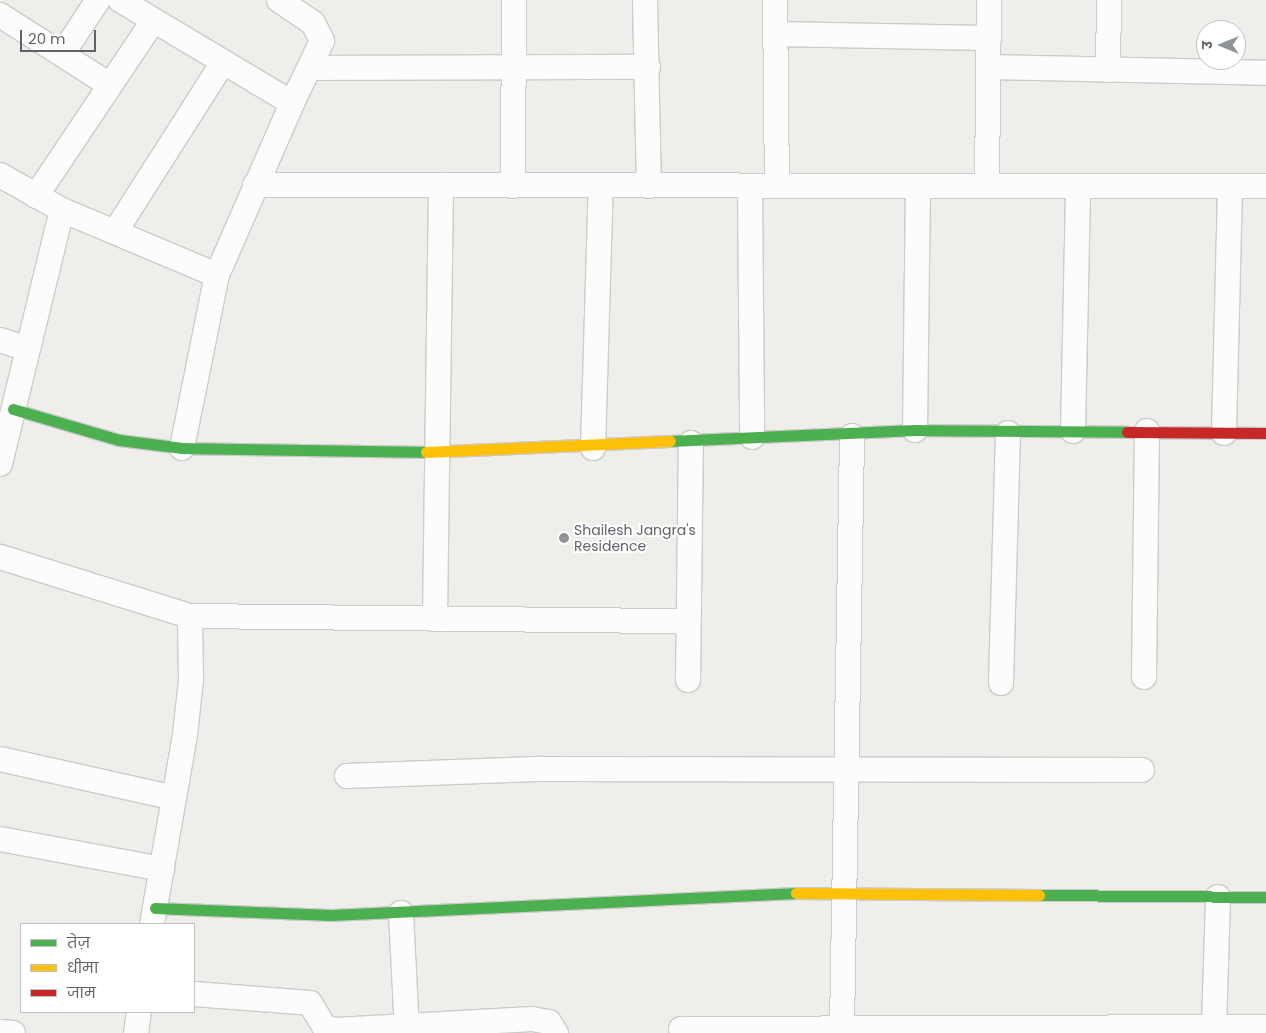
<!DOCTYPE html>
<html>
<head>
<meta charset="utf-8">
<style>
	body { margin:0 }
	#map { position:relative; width:1266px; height:1033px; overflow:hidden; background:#efeeea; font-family:Poppins,"Noto Sans Devanagari",sans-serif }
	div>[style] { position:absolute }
	.roads { filter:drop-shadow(1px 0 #cbcccc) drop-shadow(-1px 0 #cbcccc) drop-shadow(0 1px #cbcccc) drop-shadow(0 -1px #cbcccc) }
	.street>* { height:24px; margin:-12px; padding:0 12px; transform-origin:12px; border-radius:12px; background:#fdfcfc }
	.fast>* { height:11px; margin:-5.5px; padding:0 5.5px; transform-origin:5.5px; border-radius:5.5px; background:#4caf50 }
	.slow>* { height:11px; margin:-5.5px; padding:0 5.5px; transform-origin:5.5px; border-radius:5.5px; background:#ffc107 }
	.jam>* { height:11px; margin:-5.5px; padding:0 5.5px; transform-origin:5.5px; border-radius:5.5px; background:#c62828 }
	.dots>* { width:14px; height:14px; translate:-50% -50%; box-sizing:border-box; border:2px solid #fff; border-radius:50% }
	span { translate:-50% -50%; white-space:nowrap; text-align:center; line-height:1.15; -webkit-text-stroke:4px #fff; paint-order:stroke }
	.poi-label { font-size:14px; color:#5f6368 }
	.left { translate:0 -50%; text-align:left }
	.legend { position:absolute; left:20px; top:923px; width:175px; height:90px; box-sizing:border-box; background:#fff; border:1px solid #bfc1c3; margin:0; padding:6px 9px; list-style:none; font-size:15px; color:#5f6368 }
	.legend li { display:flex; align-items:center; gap:10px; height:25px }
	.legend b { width:25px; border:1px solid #bfc1c3 }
	.north { position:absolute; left:1196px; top:20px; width:50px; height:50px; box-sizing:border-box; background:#fff; border:1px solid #bfc1c3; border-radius:50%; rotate:270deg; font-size:14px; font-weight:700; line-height:20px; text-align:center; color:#5f6368 }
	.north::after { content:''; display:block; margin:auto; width:18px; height:22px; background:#919496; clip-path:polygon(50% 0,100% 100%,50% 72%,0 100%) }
	.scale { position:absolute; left:20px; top:30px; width:76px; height:22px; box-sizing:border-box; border:2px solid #5f6368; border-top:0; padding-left:6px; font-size:15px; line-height:18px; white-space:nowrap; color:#5f6368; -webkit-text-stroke:4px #fff; paint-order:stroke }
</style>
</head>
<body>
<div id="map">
	<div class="roads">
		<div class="street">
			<i style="left:279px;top:0;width:41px;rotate:34.1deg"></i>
			<i style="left:313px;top:23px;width:20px;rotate:63deg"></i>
			<i style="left:322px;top:41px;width:69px;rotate:115.8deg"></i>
			<i style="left:645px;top:0;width:186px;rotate:88.8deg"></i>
			<i style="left:775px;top:0;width:186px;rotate:89.4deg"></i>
			<i style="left:0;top:15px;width:130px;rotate:32.5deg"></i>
			<i style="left:775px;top:34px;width:214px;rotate:1.1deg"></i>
			<i style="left:63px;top:53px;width:64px;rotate:-56.6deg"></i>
			<i style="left:988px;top:67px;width:278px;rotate:1.2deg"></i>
			<i style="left:311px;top:68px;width:337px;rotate:-0.2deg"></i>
			<i style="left:1108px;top:70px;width:70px;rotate:-89.2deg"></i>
			<i style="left:0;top:175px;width:71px;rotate:29.4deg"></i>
			<i style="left:62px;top:210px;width:168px;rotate:22.8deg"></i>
			<i style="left:217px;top:275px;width:188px;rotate:-66.4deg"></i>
			<i style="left:292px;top:103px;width:200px;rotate:-149.1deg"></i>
			<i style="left:255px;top:185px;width:1011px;rotate:0.06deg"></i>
			<i style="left:513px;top:186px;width:186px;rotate:-89.7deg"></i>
			<i style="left:987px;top:186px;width:186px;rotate:-89.4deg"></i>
			<i style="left:750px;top:187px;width:250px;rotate:89.5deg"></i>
			<i style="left:36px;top:196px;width:211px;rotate:-56.2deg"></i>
			<i style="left:115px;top:232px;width:199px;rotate:-57.5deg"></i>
			<i style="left:0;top:340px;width:29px;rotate:18deg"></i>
			<i style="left:915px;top:430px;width:244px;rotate:-89.3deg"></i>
			<i style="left:1073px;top:431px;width:245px;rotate:-88.8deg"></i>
			<i style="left:1224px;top:433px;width:247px;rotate:-88.6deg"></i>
			<i style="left:182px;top:448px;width:177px;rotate:-78.6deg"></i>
			<i style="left:593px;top:448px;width:262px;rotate:-88.3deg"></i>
			<i style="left:0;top:464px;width:261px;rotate:-76.3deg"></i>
			<i style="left:0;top:557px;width:199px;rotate:17.3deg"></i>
			<i style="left:190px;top:616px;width:498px;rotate:0.6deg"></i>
			<i style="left:435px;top:616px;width:431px;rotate:-89.2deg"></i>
			<i style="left:1144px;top:677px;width:246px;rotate:-89.3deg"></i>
			<i style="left:688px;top:680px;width:237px;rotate:-89.3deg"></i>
			<i style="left:1001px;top:683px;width:250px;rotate:-88.4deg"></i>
			<i style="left:0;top:759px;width:178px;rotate:12.6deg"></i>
			<i style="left:347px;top:776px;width:195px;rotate:-2.1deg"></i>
			<i style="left:542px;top:769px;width:600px;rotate:0.1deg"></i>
			<i style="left:0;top:839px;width:165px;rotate:10.5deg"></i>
			<i style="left:401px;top:913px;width:120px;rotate:87.1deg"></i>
			<i style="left:152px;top:924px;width:192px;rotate:-80.1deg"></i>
			<i style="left:185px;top:735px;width:55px;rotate:-83.8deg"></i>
			<i style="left:191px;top:680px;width:64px;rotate:-90.9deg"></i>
			<i style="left:194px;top:994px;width:116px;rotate:4.4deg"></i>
			<i style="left:310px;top:1003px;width:29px;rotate:59deg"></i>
			<i style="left:325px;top:1028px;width:11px;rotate:10deg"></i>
			<i style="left:336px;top:1030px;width:196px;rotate:-3.2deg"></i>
			<i style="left:532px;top:1019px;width:17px;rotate:10deg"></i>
			<i style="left:549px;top:1022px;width:13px;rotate:58deg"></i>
			<i style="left:1214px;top:1026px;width:129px;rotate:-88.2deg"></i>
			<i style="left:842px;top:1028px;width:592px;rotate:-89.03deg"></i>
			<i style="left:681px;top:1029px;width:585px;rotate:-0.2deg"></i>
			<i style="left:0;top:1032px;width:13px;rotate:4deg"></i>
			<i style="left:136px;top:1033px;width:21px;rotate:-82deg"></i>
		</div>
		<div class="fast">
			<i style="left:13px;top:409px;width:110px;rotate:16.3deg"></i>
			<i style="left:119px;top:440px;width:64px;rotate:7.2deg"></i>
			<i style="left:182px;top:448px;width:244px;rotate:0.9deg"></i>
			<i style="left:670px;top:441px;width:245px;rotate:-2.6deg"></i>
			<i style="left:915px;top:430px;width:212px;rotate:0.5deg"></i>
			<i style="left:1039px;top:895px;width:227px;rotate:0.5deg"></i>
			<i style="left:155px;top:908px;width:176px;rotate:2.3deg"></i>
			<i style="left:331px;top:915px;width:466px;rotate:-2.7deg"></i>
		</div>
		<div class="slow">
			<i style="left:426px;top:452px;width:244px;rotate:-2.6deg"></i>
			<i style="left:796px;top:893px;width:243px;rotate:0.5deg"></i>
		</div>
		<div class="jam">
			<i style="left:1127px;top:432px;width:139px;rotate:0.4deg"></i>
		</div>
	</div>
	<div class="dots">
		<i style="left:564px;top:538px;background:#919496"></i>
	</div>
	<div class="poi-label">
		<span class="left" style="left:574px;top:538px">Shailesh Jangra's<br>Residence</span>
	</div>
	<ul class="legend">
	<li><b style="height:6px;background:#4caf50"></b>तेज़</li>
	<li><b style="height:6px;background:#ffc107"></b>धीमा</li>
	<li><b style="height:6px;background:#c62828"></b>जाम</li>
	</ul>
	<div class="north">उ</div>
	<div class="scale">20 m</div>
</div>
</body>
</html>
